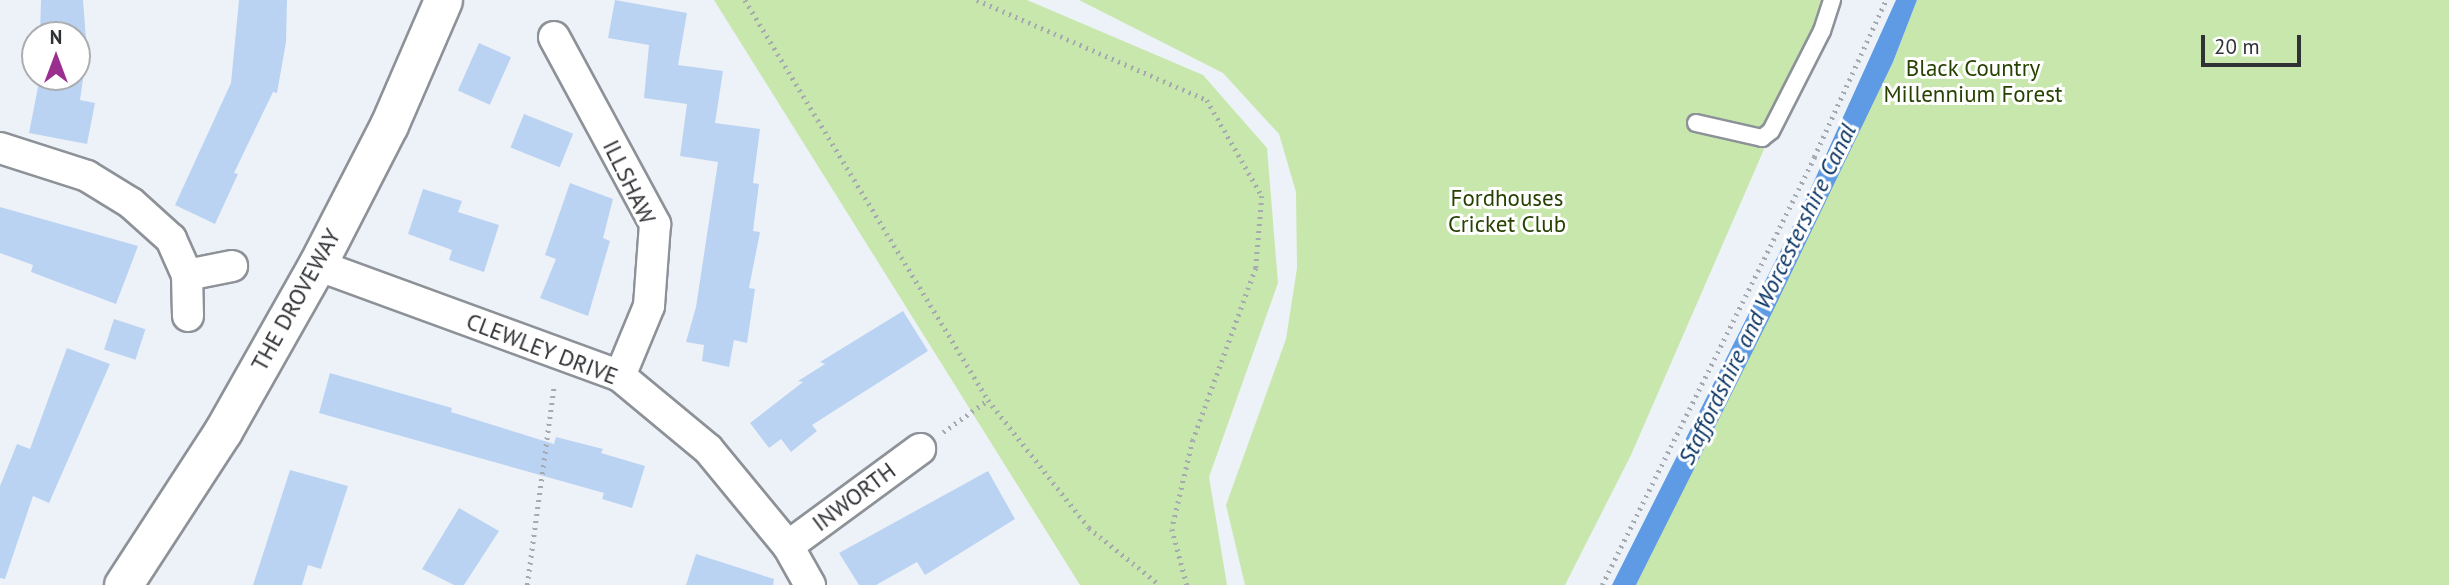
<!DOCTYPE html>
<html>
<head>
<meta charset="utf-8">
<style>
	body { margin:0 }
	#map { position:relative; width:2449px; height:585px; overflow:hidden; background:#edf2f9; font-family:"PT Sans",sans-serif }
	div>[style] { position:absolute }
	.green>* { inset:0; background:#c8e7ac }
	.water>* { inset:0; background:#5f9ae4 }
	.building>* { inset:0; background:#bbd3f2; transform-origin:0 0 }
	.path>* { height:4.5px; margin-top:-2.25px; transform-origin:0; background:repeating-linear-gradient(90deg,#a6a9af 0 2px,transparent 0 7px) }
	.roads { filter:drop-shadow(2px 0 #8d9298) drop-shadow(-2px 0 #8d9298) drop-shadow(0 2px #8d9298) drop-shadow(0 -2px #8d9298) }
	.service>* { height:16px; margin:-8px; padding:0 8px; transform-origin:8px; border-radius:8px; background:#fff }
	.minor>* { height:30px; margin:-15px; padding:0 15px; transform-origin:15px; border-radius:15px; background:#fff }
	.tertiary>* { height:37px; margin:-18.5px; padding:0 18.5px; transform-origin:18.5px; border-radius:18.5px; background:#fff }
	span { translate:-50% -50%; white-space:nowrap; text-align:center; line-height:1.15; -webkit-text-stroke:6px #fff; paint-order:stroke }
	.park-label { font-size:23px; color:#274100 }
	.street-label { font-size:23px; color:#2f3134 }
	.water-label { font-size:24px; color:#063160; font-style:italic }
	.north { position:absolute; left:21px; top:21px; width:70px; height:70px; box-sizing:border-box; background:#fff; border:2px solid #acadae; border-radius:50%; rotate:0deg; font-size:19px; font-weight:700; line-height:28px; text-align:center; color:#2f3134 }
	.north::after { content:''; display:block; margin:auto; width:24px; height:32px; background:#9b2f90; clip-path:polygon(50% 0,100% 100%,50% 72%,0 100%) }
	.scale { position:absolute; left:2201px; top:35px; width:100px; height:32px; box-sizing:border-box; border:4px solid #2f3134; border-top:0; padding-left:9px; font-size:21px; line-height:24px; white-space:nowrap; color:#2f3134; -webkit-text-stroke:5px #fff; paint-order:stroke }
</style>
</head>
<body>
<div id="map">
	<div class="green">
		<i style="clip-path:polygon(714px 0,1027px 0,1203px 75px,1267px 148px,1278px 283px,1209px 477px,1227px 585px,1080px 585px)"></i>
		<i style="clip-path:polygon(1079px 0,1829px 0,1631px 455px,1565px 585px,1245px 585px,1226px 505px,1286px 339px,1297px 268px,1296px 192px,1279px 134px,1223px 73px)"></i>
		<i style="clip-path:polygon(1917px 0,2449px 0,2449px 585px,1636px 585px,1893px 62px)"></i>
	</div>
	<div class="water">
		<i style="clip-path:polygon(1896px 0,1917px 0,1893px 62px,1772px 313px,1636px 585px,1612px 585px,1801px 210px)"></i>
	</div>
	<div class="building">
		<i style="clip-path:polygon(41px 0,83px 0,87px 52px,80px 100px,95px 103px,87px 144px,29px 133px,39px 82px,34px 81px,35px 72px,35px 77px,77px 77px,77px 35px,40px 35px)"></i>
		<i style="clip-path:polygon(239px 0,287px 0,286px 42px,277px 93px,273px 92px,234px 173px,238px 174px,215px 224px,175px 205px,231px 83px)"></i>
		<i style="clip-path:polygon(615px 0,687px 13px,678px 65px,723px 71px,715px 123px,760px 129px,753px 183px,759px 184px,753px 231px,760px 232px,749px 288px,755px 289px,747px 343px,734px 340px,729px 367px,702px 361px,704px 345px,686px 342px,696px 307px,718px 162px,680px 156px,687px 104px,644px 98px,649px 45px,608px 38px)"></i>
		<i style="left:479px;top:43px;width:35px;height:52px;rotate:24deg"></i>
		<i style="left:524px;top:114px;width:53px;height:36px;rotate:22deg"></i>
		<i style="clip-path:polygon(570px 183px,613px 199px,603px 238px,610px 241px,588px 316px,540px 298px,556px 259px,545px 255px)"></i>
		<i style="clip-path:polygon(423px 189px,462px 201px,458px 212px,499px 225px,484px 272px,449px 260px,452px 250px,408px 234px)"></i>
		<i style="clip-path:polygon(0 207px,138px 246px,116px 304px,31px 272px,33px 265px,0 253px)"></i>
		<i style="clip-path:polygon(903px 311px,928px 351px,812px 425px,817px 431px,791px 452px,781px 439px,769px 448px,750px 423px,803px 382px,798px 381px,825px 364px,820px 362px)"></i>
		<i style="left:114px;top:319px;width:33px;height:32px;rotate:18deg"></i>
		<i style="clip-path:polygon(67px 348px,110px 364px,49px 503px,33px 496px,5px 579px,0 578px,0 486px,17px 444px,30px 449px)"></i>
		<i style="clip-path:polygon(330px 373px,452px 408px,451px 412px,554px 444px,556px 437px,603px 449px,601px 453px,645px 466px,632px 508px,602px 499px,604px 493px,319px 413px)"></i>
		<i style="clip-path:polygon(290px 470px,348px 486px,321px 569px,308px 565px,302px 585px,253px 585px)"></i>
		<i style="clip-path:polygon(988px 471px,1015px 519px,925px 575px,917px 562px,876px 585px,859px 585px,839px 553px)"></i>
		<i style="clip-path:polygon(459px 508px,499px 531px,464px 585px,454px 585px,422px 569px)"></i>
		<i style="clip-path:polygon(696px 554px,774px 579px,773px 585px,686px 585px)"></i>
	</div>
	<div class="path">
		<i style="left:745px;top:0;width:468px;rotate:58.7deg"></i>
		<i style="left:988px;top:400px;width:163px;rotate:51.7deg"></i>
		<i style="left:1089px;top:528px;width:91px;rotate:38.8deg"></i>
		<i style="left:977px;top:0;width:251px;rotate:23.5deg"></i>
		<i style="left:1207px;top:100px;width:111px;rotate:60.2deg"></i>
		<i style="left:1262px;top:196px;width:72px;rotate:94.8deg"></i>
		<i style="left:1256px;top:268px;width:183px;rotate:110.1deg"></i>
		<i style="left:1193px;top:440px;width:91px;rotate:103.3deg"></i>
		<i style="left:1172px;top:529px;width:58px;rotate:75deg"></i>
		<i style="left:943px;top:432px;width:55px;rotate:-35.4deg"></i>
		<i style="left:527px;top:585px;width:202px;rotate:-82.3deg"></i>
		<i style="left:1602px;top:585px;width:478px;rotate:-63.6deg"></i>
		<i style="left:1814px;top:157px;width:173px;rotate:-65.4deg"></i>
	</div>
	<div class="roads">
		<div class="service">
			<i style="left:1696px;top:123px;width:68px;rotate:12.8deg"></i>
			<i style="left:1762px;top:138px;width:11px;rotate:-38deg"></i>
			<i style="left:1771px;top:131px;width:112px;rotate:-63deg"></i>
			<i style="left:1822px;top:31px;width:33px;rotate:-72deg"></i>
		</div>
		<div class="minor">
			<i style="left:554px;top:37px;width:213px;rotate:61.6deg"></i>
			<i style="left:655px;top:224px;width:82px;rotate:94.2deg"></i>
			<i style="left:649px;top:306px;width:76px;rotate:112.5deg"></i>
			<i style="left:0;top:148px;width:91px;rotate:17.8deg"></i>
			<i style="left:87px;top:176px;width:52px;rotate:31.5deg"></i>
			<i style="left:131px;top:203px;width:54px;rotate:42deg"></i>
			<i style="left:171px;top:239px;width:39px;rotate:66deg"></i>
			<i style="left:187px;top:275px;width:41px;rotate:88.6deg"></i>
			<i style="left:317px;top:265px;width:323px;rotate:20.1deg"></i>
			<i style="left:620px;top:376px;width:114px;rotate:39.7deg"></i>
			<i style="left:708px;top:449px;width:126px;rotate:50.5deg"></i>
			<i style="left:788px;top:546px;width:45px;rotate:60.6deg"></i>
			<i style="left:187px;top:275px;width:46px;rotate:-11.3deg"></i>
			<i style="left:788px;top:546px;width:164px;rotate:-36.3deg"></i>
		</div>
		<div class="tertiary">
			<i style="left:123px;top:585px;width:184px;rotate:-57deg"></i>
			<i style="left:223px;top:431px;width:191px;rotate:-60.5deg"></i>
			<i style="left:317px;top:265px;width:157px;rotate:-62.8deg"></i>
			<i style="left:389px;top:125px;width:136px;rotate:-66.6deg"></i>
		</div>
	</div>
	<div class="park-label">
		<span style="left:1973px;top:81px">Black Country<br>Millennium Forest</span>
		<span style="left:1507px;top:211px">Fordhouses<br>Cricket Club</span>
	</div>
	<div class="street-label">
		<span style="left:629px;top:182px;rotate:64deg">ILLSHAW</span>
		<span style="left:296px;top:300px;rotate:-61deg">THE DROVEWAY</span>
		<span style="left:542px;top:349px;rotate:21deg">CLEWLEY DRIVE</span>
		<span style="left:854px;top:497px;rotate:-37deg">INWORTH</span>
	</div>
	<div class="water-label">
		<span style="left:1767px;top:294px;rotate:-64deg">Staffordshire and Worcestershire Canal</span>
	</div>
	<div class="north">N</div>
	<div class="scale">20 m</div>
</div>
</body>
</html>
